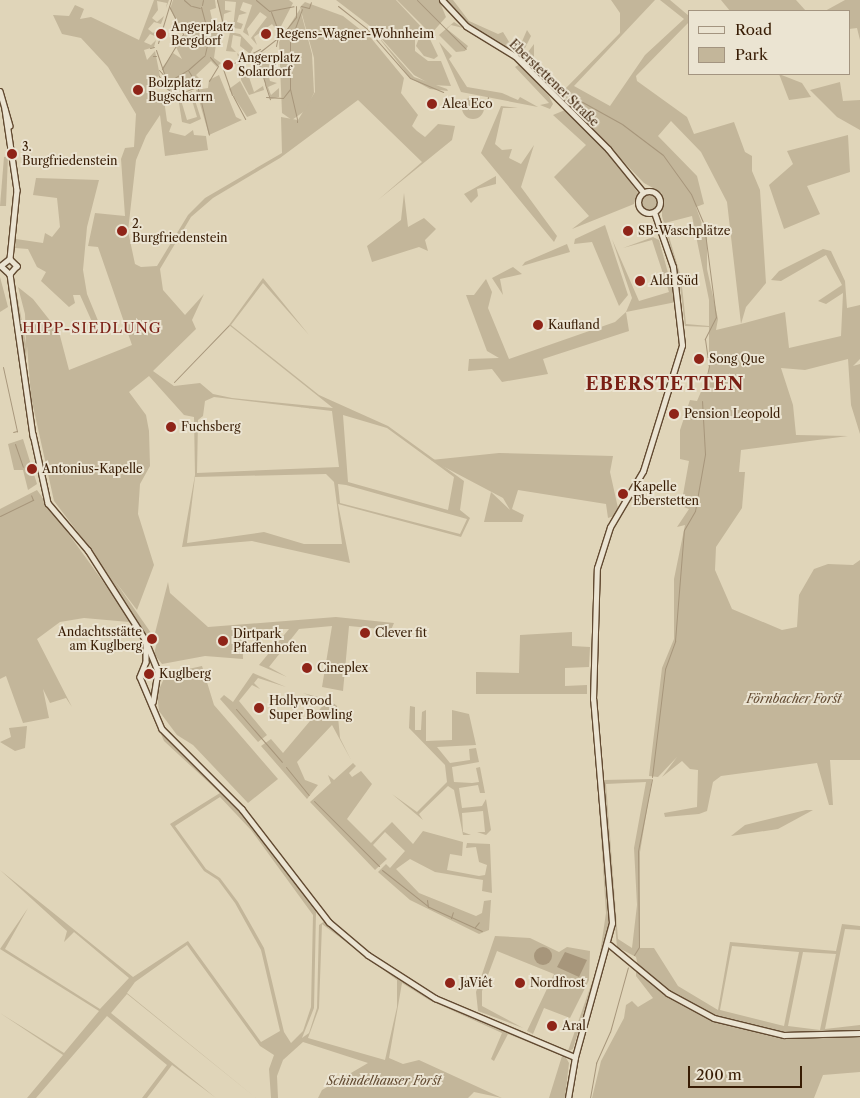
<!DOCTYPE html>
<html>
<head>
<meta charset="utf-8">
<style>
	body { margin:0 }
	#map { position:relative; width:860px; height:1098px; overflow:hidden; background:#e0d5b9; font-family:"Libre Caslon Text",serif }
	div>[style] { position:absolute }
	.green>* { inset:0; background:#c3b69a }
	.round { border-radius:50% }
	.water>* { inset:0; background:#a7967b }
	.stream>* { height:1px; margin:-0.5px; padding:0 0.5px; transform-origin:0.5px; border-radius:0.5px; background:#a7967b }
	.roads { filter:drop-shadow(1px 0 #624a31) drop-shadow(-1px 0 #624a31) drop-shadow(0 1px #624a31) drop-shadow(0 -1px #624a31) }
	.tertiary>* { height:4.5px; margin:-2.25px; padding:0 2.25px; transform-origin:2.25px; border-radius:2.25px; background:#ebe4d2 }
	.secondary>* { height:5px; margin:-2.5px; padding:0 2.5px; transform-origin:2.5px; border-radius:2.5px; background:#ebe4d2 }
	.secondary>.ring { margin:-2.5px; padding:0; box-sizing:content-box; background:none; border:5px solid #ebe4d2; border-radius:50% }
	.dots>* { width:14px; height:14px; translate:-50% -50%; box-sizing:border-box; border:2px solid #ebe4d2; border-radius:50% }
	span { translate:-50% -50%; white-space:nowrap; text-align:center; line-height:1.15; -webkit-text-stroke:4px #ebe4d2; paint-order:stroke }
	.poi-label { font-size:12px; color:#381c04 }
	.left { translate:0 -50%; text-align:left }
	.right { translate:-100% -50%; text-align:right }
	.street-label { font-size:12px; color:#381c04 }
	.park-label { font-size:12px; color:#624a31; font-style:italic }
	.quarter-label { font-size:15px; color:#7a1f14; letter-spacing:1px }
	.district-label { font-size:18px; color:#7a1f14; font-weight:700; letter-spacing:1px }
	.legend { position:absolute; left:688px; top:10px; width:162px; height:65px; box-sizing:border-box; background:#ebe4d2; border:1px solid #a39480; margin:0; padding:6px 9px; list-style:none; font-size:15px; color:#381c04 }
	.legend li { display:flex; align-items:center; gap:10px; height:25px }
	.legend b { width:25px; border:1px solid #a39480 }
	.scale { position:absolute; left:688px; top:1066px; width:114px; height:22px; box-sizing:border-box; border:2px solid #381c04; border-top:0; padding-left:6px; font-size:15px; line-height:18px; white-space:nowrap; color:#381c04; -webkit-text-stroke:4px #ebe4d2; paint-order:stroke }
</style>
</head>
<body>
<div id="map">
	<div class="green">
		<i style="clip-path:polygon(evenodd,154px 0,169px 0,166px 8px,167px 3px,157px 1px,158px 10px,152px 18px,157px 22px,164px 16px,161px 24px,154px 22px,148px 29px,153px 33px,160px 28px,157px 37px,150px 34px,144px 42px,151px 45px,156px 40px,154px 47px,144px 50px,147px 60px,155px 51px,160px 76px,148px 79px,160px 99px,165px 92px,174px 97px,164px 100px,167px 121px,172px 124px,169px 132px,185px 136px,193px 130px,194px 135px,206px 136px,208px 150px,165px 156px,160px 115px,146px 136px,136px 160px,128px 231px,135px 264px,141px 267px,157px 266px,188px 215px,205px 198px,282px 153px,281px 117px,298px 120px,315px 92px,314px 58px,300px 7px,305px 2px,343px 16px,371px 38px,404px 78px,401px 93px,418px 115px,412px 126px,417px 131px,425px 137px,438px 124px,455px 126px,452px 140px,378px 200px,422px 162px,358px 100px,280px 158px,213px 198px,191px 217px,160px 269px,163px 290px,185px 315px,204px 294px,192px 320px,196px 329px,153px 371px,174px 386px,200px 383px,213px 394px,232px 398px,333px 408px,229px 325px,263px 278px,309px 335px,263px 283px,231px 325px,319px 395px,388px 426px,464px 481px,460px 510px,470px 518px,461px 537px,338px 504px,350px 563px,252px 541px,182px 547px,195px 475px,194px 417px,184px 415px,149px 376px,129px 392px,146px 415px,149px 431px,150px 466px,140px 484px,138px 514px,154px 565px,137px 610px,54px 501px,31px 397px,27px 346px,25px 376px,17px 294px,26px 344px,25px 314px,18px 287px,33px 299px,59px 332px,69px 370px,132px 345px,98px 247px,88px 246px,95px 213px,125px 216px,121px 159px,125px 148px,134px 147px,136px 114px,108px 67px,81px 38px,62px 34px,53px 15px,69px 16px,75px 5px,84px 9px,80px 19px,91px 17px,139px 40px,154px 0,214px 397px,332px 411px,339px 467px,197px 473px,198px 420px,203px 416px,205px 401px,214px 397px,154px 0,343px 415px,387px 428px,454px 477px,448px 510px,348px 482px,343px 415px,154px 0,326px 474px,334px 482px,342px 544px,304px 544px,264px 532px,187px 543px,195px 477px,326px 474px,154px 0,338px 484px,346px 485px,467px 519px,460px 534px,340px 503px,338px 484px)"></i>
		<i style="clip-path:polygon(173px 0,215px 0,216px 8px,210px 10px,214px 29px,220px 28px,224px 35px,217px 37px,214px 58px,221px 63px,217px 67px,211px 61px,196px 75px,201px 80px,197px 85px,192px 78px,173px 86px,176px 94px,162px 85px,166px 82px,162px 68px,173px 53px,182px 59px,176px 47px,182px 45px,183px 35px,198px 33px,186px 34px,182px 23px,178px 24px,170px 9px)"></i>
		<i style="clip-path:polygon(217px 0,289px 0,293px 3px,278px 32px,272px 24px,254px 37px,257px 45px,251px 38px,267px 17px,260px 12px,247px 29px,249px 36px,243px 32px,252px 5px,243px 2px,240px 10px,247px 13px,239px 15px,237px 22px,243px 24px,241px 29px,233px 28px,236px 2px,225px 1px,225px 10px,232px 11px,224px 14px,223px 23px,231px 23px,230px 27px,223px 27px)"></i>
		<i style="clip-path:polygon(336px 0,396px 0,427px 33px,415px 38px,415px 51px,428px 61px,441px 61px,451px 86px,432px 85px,414px 75px,370px 26px)"></i>
		<i style="clip-path:polygon(397px 0,439px 0,446px 17px,431px 34px)"></i>
		<i style="clip-path:polygon(444px 0,453px 0,469px 21px,498px 34px,503px 32px,511px 45px,520px 46px,527px 30px,531px 36px,523px 52px,516px 54px,465px 24px)"></i>
		<i style="clip-path:polygon(evenodd,611px 0,655px 0,574px 86px,610px 106px,645px 55px,684px 19px,660px 0,670px 0,689px 16px,689px 22px,636px 76px,637px 81px,687px 117px,694px 134px,734px 122px,745px 152px,752px 156px,752px 171px,760px 190px,766px 283px,746px 307px,741px 324px,785px 312px,789px 348px,841px 336px,843px 293px,826px 304px,818px 301px,842px 285px,826px 255px,781px 281px,771px 280px,779px 271px,823px 249px,831px 251px,845px 281px,847px 308px,860px 305px,860px 359px,853px 366px,860px 364px,860px 434px,851px 405px,848px 359px,805px 370px,781px 368px,793px 405px,796px 435px,848px 436px,741px 450px,739px 472px,745px 472px,742px 508px,716px 547px,715px 570px,732px 609px,782px 630px,797px 627px,799px 595px,814px 569px,828px 564px,853px 565px,860px 560px,860px 760px,830px 760px,833px 805px,829px 805px,817px 763px,721px 776px,713px 782px,707px 811px,699px 814px,665px 817px,664px 813px,697px 807px,698px 770px,690px 769px,682px 761px,662px 777px,677px 757px,658px 777px,649px 776px,662px 668px,674px 639px,674px 579px,685px 525px,677px 527px,689px 509px,681px 506px,689px 461px,680px 459px,680px 430px,690px 400px,697px 401px,709px 373px,709px 327px,685px 326px,679px 278px,662px 216px,662px 193px,644px 183px,560px 96px,562px 93px,558px 94px,536px 73px,525px 56px,534px 44px,534px 59px,543px 73px,564px 90px,620px 33px,620px 13px,611px 0,671px 121px,701px 152px,727px 202px,741px 324px,716px 330px,718px 319px,707px 269px,707px 238px,696px 207px,704px 204px,697px 176px,658px 136px,671px 121px,611px 0,692px 216px,709px 300px,709px 326px,686px 324px,681px 277px,665px 223px,692px 216px)"></i>
		<i style="clip-path:polygon(721px 0,796px 0,806px 11px,730px 11px)"></i>
		<i style="clip-path:polygon(845px 0,860px 0,860px 40px,857px 28px,849px 29px,849px 11px,825px 11px)"></i>
		<i style="clip-path:polygon(300px 9px,312px 54px,314px 93px,306px 110px,292px 120px,282px 113px,279px 42px)"></i>
		<i style="clip-path:polygon(454px 22px,463px 28px,451px 25px,447px 29px,468px 46px,465px 51px,456px 52px,439px 35px)"></i>
		<i style="clip-path:polygon(230px 32px,240px 34px,253px 48px,250px 54px,239px 61px,237px 53px,243px 58px,249px 53px,240px 46px,241px 37px,233px 35px,231px 47px,236px 52px,226px 51px)"></i>
		<i style="clip-path:polygon(376px 34px,414px 77px,447px 89px,448px 91px,430px 89px,410px 78px)"></i>
		<i style="clip-path:polygon(429px 37px,438px 56px,434px 59px,424px 56px,416px 46px,419px 38px)"></i>
		<i style="clip-path:polygon(439px 42px,452px 56px,449px 59px,467px 87px,502px 93px,518px 100px,520px 97px,538px 107px,461px 92px)"></i>
		<i style="clip-path:polygon(276px 45px,263px 53px,272px 60px,269px 68px,277px 70px,268px 74px,270px 81px,277px 83px,268px 87px,271px 95px,279px 88px,279px 97px,271px 99px,256px 57px)"></i>
		<i style="clip-path:polygon(252px 57px,245px 64px,246px 69px,252px 68px,248px 74px,254px 92px,263px 86px,264px 90px,249px 95px,241px 80px,241px 63px)"></i>
		<i style="clip-path:polygon(520px 64px,549px 96px,553px 104px,550px 109px,540px 105px,549px 103px,515px 67px)"></i>
		<i style="clip-path:polygon(779px 74px,802px 83px,811px 97px,789px 100px)"></i>
		<i style="clip-path:polygon(219px 75px,236px 117px,242px 120px,209px 135px,196px 90px,208px 88px,209px 80px)"></i>
		<i style="clip-path:polygon(240px 81px,257px 113px,247px 117px,229px 89px)"></i>
		<i style="clip-path:polygon(840px 82px,843px 101px,860px 100px,860px 130px,837px 117px,810px 90px)"></i>
		<i style="clip-path:polygon(evenodd,192px 91px,201px 119px,190px 124px,182px 122px,178px 97px,192px 91px,191px 97px,197px 117px,187px 120px,181px 100px,191px 97px)"></i>
		<i class="round" style="left:462px;top:97px;width:22px;height:22px"></i>
		<i style="clip-path:polygon(501px 106px,518px 108px,503px 108px,495px 144px,502px 150px,512px 149px,509px 158px,521px 164px,534px 145px,521px 187px,557px 236px,554px 242px,481px 153px)"></i>
		<i style="clip-path:polygon(565px 110px,609px 153px,638px 193px,634px 204px,572px 229px,589px 216px,554px 177px,586px 145px,553px 115px)"></i>
		<i style="clip-path:polygon(848px 135px,850px 172px,807px 186px,820px 214px,784px 229px,769px 185px,793px 164px,787px 151px)"></i>
		<i style="clip-path:polygon(8px 156px,6px 206px,0 206px,4px 157px)"></i>
		<i style="clip-path:polygon(496px 176px,496px 184px,477px 189px,478px 196px,471px 203px,464px 194px)"></i>
		<i style="clip-path:polygon(36px 178px,99px 180px,87px 227px,83px 270px,87px 294px,99px 323px,93px 324px,80px 295px,73px 295px,75px 303px,69px 307px,41px 281px,46px 272px,37px 267px,28px 249px,15px 248px,16px 239px,43px 243px,45px 233px,52px 237px,60px 227px,57px 198px,33px 195px)"></i>
		<i class="round" style="left:640px;top:193px;width:18px;height:18px"></i>
		<i style="clip-path:polygon(404px 193px,408px 227px,424px 218px,436px 229px,425px 240px,428px 251px,419px 247px,372px 262px,367px 246px,401px 220px)"></i>
		<i style="clip-path:polygon(605px 225px,628px 295px,619px 306px,592px 242px,574px 244px,575px 239px)"></i>
		<i style="clip-path:polygon(653px 237px,659px 240px,676px 302px,626px 312px,629px 331px,543px 359px,548px 374px,502px 382px,492px 369px,468px 371px,469px 359px,499px 358px,487px 351px,466px 295px,474px 295px,486px 279px,492px 292px,488px 308px,509px 359px,615px 322px,626px 312px,632px 298px,612px 239px,639px 301px,669px 292px,652px 240px,623px 248px)"></i>
		<i style="clip-path:polygon(567px 244px,570px 252px,522px 266px,525px 262px)"></i>
		<i style="clip-path:polygon(513px 267px,522px 274px,500px 279px,503px 295px,492px 278px)"></i>
		<i style="clip-path:polygon(0 277px,8px 307px,0 312px)"></i>
		<i style="clip-path:polygon(23px 439px,37px 484px,28px 490px,23px 470px,14px 470px,8px 444px)"></i>
		<i style="clip-path:polygon(499px 453px,613px 456px,610px 472px,618px 508px,614px 516px,608px 518px,606px 504px,518px 490px,512px 509px,524px 515px,522px 522px,484px 522px,491px 492px,510px 510px,503px 498px,431px 460px)"></i>
		<i style="clip-path:polygon(37px 490px,138px 630px,129px 622px,84px 618px,60px 622px,37px 639px,72px 707px,66px 698px,50px 703px,43px 689px,49px 718px,23px 723px,6px 676px,0 679px,0 509px)"></i>
		<i style="clip-path:polygon(80px 537px,102px 562px,151px 633px,145px 634px)"></i>
		<i style="clip-path:polygon(168px 582px,170px 593px,208px 627px,336px 617px,394px 623px,391px 630px,349px 626px,343px 691px,322px 687px,332px 626px,299px 629px,269px 667px,287px 677px,259px 665px,289px 629px,242px 629px,243px 659px,205px 656px,162px 664px,154px 654px,158px 638px,155px 633px)"></i>
		<i style="clip-path:polygon(572px 632px,572px 646px,590px 647px,589px 667px,565px 668px,565px 686px,587px 685px,587px 694px,476px 694px,476px 672px,519px 673px,520px 635px)"></i>
		<i style="clip-path:polygon(202px 666px,214px 705px,278px 779px,248px 803px,193px 745px,177px 735px,159px 711px,157px 694px,166px 674px)"></i>
		<i style="clip-path:polygon(253px 673px,286px 687px,258px 678px,254px 683px,260px 689px,252px 685px,239px 701px,267px 735px,258px 742px,220px 699px,224px 695px,233px 702px)"></i>
		<i style="clip-path:polygon(303px 693px,329px 700px,337px 706px,340px 738px,351px 760px,332px 725px,297px 762px,305px 780px,318px 785px,307px 799px,261px 746px,271px 739px,283px 753px,326px 702px)"></i>
		<i style="clip-path:polygon(592px 700px,609px 902px,608px 931px,599px 960px,606px 913px)"></i>
		<i style="clip-path:polygon(410px 706px,415px 707px,415px 730px,421px 730px,422px 712px,426px 710px,426px 741px,452px 740px,452px 710px,469px 714px,476px 745px,437px 747px,450px 763px,470px 760px,469px 749px,476px 748px,479px 762px,452px 767px,454px 782px,472px 783px,479px 782px,476px 768px,480px 767px,485px 793px,480px 793px,478px 785px,459px 788px,462px 808px,482px 806px,486px 799px,491px 830px,486px 835px,477px 832px,485px 832px,483px 811px,462px 813px,463px 832px,471px 835px,463px 835px,454px 790px,448px 786px,419px 814px,423px 820px,392px 794px,417px 812px,447px 782px,445px 765px,409px 728px)"></i>
		<i style="clip-path:polygon(evenodd,155px 720px,181px 753px,244px 813px,316px 912px,314px 1008px,302px 1038px,309px 1033px,317px 1008px,319px 925px,325px 921px,431px 998px,565px 1056px,569px 1063px,565px 1098px,549px 1098px,562px 1056px,508px 1034px,494px 1061px,491px 1059px,502px 1033px,429px 1000px,402px 983px,389px 1058px,403px 1064px,419px 1060px,502px 1098px,474px 1092px,468px 1098px,318px 1098px,322px 1090px,368px 1063px,303px 1042px,283px 1060px,277px 1076px,278px 1098px,271px 1098px,269px 1069px,274px 1055px,260px 1046px,187px 945px,135px 982px,127px 993px,256px 1098px,127px 994px,111px 1013px,216px 1098px,172px 1065px,147px 1098px,142px 1098px,167px 1065px,107px 1016px,36px 1098px,27px 1098px,63px 1055px,0 1013px,64px 1053px,99px 1011px,0 949px,28px 908px,5px 949px,100px 1009px,129px 978px,74px 932px,64px 942px,67px 931px,0 870px,133px 977px,188px 941px,261px 1042px,280px 1031px,261px 950px,235px 903px,218px 880px,204px 871px,170px 824px,220px 793px,164px 741px,155px 720px,220px 797px,251px 830px,313px 915px,311px 1007px,303px 1031px,291px 1043px,284px 1032px,264px 948px,238px 902px,220px 878px,206px 869px,175px 826px,220px 797px,155px 720px,322px 924px,397px 980px,397px 1007px,385px 1060px,308px 1038px,319px 1008px,322px 924px)"></i>
		<i style="clip-path:polygon(27px 726px,25px 748px,15px 751px,0 742px,11px 737px,9px 728px)"></i>
		<i style="clip-path:polygon(353px 763px,356px 766px,349px 773px,352px 777px,361px 771px,372px 784px,347px 819px,371px 843px,392px 822px,413px 844px,423px 831px,463px 842px,462px 856px,450px 854px,447px 870px,479px 876px,485px 875px,487px 865px,479px 862px,476px 847px,466px 848px,467px 843px,490px 844px,492px 893px,482px 891px,483px 880px,435px 872px,410px 859px,396px 869px,419px 893px,476px 916px,482px 913px,484px 901px,491px 900px,489px 930px,479px 934px,410px 900px,378px 872px,386px 864px,390px 868px,405px 851px,385px 832px,373px 845px,387px 859px,375px 870px,310px 802px,331px 783px,328px 775px,334px 780px)"></i>
		<i style="clip-path:polygon(evenodd,652px 779px,640px 852px,640px 948px,654px 948px,678px 986px,718px 1010px,730px 942px,836px 951px,842px 924px,860px 926px,860px 930px,845px 929px,825px 1029px,860px 1025px,860px 1033px,787px 1033px,718px 1017px,679px 998px,638px 966px,636px 957px,617px 947px,602px 780px,652px 779px,646px 782px,634px 848px,637px 905px,632px 948px,618px 939px,606px 784px,646px 782px,652px 779px,732px 946px,799px 952px,784px 1026px,720px 1010px,732px 946px,652px 779px,803px 952px,836px 954px,820px 1030px,788px 1026px,803px 952px)"></i>
		<i style="clip-path:polygon(806px 810px,813px 810px,778px 829px,731px 836px,745px 825px)"></i>
		<i style="clip-path:polygon(495px 936px,530px 938px,559px 952px,567px 947px,590px 951px,589px 980px,570px 1018px,544px 1008px,533px 1034px,527px 1031px,554px 974px,497px 951px,482px 991px,482px 1006px,523px 1028px,478px 1011px,476px 992px)"></i>
		<i style="clip-path:polygon(598px 965px,573px 1049px,569px 1051px,568px 1051px)"></i>
		<i style="clip-path:polygon(636px 966px,671px 997px,729px 1025px,796px 1038px,860px 1035px,860px 1072px,823px 1075px,814px 1098px,592px 1098px,601px 1061px,624px 1018px,626px 1005px,632px 1001px,638px 1007px,653px 998px,636px 976px)"></i>
	</div>
	<div class="water">
		<i class="round" style="left:534px;top:947px;width:18px;height:18px"></i>
		<i style="clip-path:polygon(565px 952px,587px 960px,579px 977px,557px 967px)"></i>
	</div>
	<div class="stream">
		<i style="left:184px;top:0;width:9px;rotate:41deg"></i>
		<i style="left:217px;top:0;width:30px;rotate:76deg"></i>
		<i style="left:256px;top:0;width:17px;rotate:40deg"></i>
		<i style="left:269px;top:11px;width:25px;rotate:-11deg"></i>
		<i style="left:417px;top:0;width:69px;rotate:45deg"></i>
		<i style="left:202px;top:5px;width:5px;rotate:-79deg"></i>
		<i style="left:169px;top:6px;width:30px;rotate:63deg"></i>
		<i style="left:192px;top:6px;width:8px;rotate:14deg"></i>
		<i style="left:301px;top:6px;width:8px;rotate:14deg"></i>
		<i style="left:309px;top:8px;width:6px;rotate:-72deg"></i>
		<i style="left:338px;top:6px;width:37px;rotate:38deg"></i>
		<i style="left:367px;top:29px;width:65px;rotate:48.7deg"></i>
		<i style="left:410px;top:78px;width:36px;rotate:23deg"></i>
		<i style="left:201px;top:7px;width:28px;rotate:75deg"></i>
		<i style="left:271px;top:12px;width:19px;rotate:69deg"></i>
		<i style="left:282px;top:35px;width:23px;rotate:-52deg"></i>
		<i style="left:296px;top:17px;width:11px;rotate:-90deg"></i>
		<i style="left:158px;top:43px;width:45px;rotate:-73.2deg"></i>
		<i style="left:276px;top:46px;width:14px;rotate:-78deg"></i>
		<i style="left:150px;top:48px;width:4px;rotate:-14deg"></i>
		<i style="left:156px;top:50px;width:31px;rotate:71deg"></i>
		<i style="left:205px;top:54px;width:18px;rotate:-77deg"></i>
		<i style="left:153px;top:56px;width:3px"></i>
		<i style="left:162px;top:69px;width:41px;rotate:-59deg"></i>
		<i style="left:189px;top:69px;width:21px;rotate:-41deg"></i>
		<i style="left:159px;top:70px;width:15px;rotate:48deg"></i>
		<i style="left:188px;top:70px;width:17px;rotate:59deg"></i>
		<i style="left:197px;top:85px;width:51px;rotate:76.5deg"></i>
		<i style="left:159px;top:76px;width:9px;rotate:58deg"></i>
		<i style="left:209px;top:81px;width:17px;rotate:-59deg"></i>
		<i style="left:218px;top:66px;width:12px;rotate:-132deg"></i>
		<i style="left:166px;top:83px;width:26px;rotate:-31deg"></i>
		<i style="left:265px;top:83px;width:29px;rotate:-108deg"></i>
		<i style="left:256px;top:55px;width:31px;rotate:-38deg"></i>
		<i style="left:265px;top:84px;width:16px;rotate:72deg"></i>
		<i style="left:164px;top:86px;width:14px;rotate:39deg"></i>
		<i style="left:175px;top:95px;width:23px;rotate:-20deg"></i>
		<i style="left:232px;top:95px;width:28px;rotate:-109deg"></i>
		<i style="left:223px;top:69px;width:42px;rotate:-28.4deg"></i>
		<i style="left:233px;top:96px;width:26px;rotate:62deg"></i>
		<i style="left:266px;top:97px;width:17px;rotate:3deg"></i>
		<i style="left:283px;top:98px;width:11px;rotate:-52deg"></i>
		<i style="left:577px;top:99px;width:51px;rotate:29.1deg"></i>
		<i style="left:622px;top:124px;width:51px;rotate:37.1deg"></i>
		<i style="left:663px;top:155px;width:48px;rotate:54.3deg"></i>
		<i style="left:691px;top:194px;width:34px;rotate:67deg"></i>
		<i style="left:704px;top:225px;width:93px;rotate:82.6deg"></i>
		<i style="left:716px;top:317px;width:25px;rotate:117deg"></i>
		<i style="left:705px;top:339px;width:27px;rotate:82deg"></i>
		<i style="left:709px;top:366px;width:24px;rotate:102deg"></i>
		<i style="left:487px;top:103px;width:6px;rotate:-81deg"></i>
		<i style="left:297px;top:119px;width:31px;rotate:-103deg"></i>
		<i style="left:290px;top:89px;width:47px;rotate:-90deg"></i>
		<i style="left:290px;top:42px;width:35px;rotate:-70deg"></i>
		<i style="left:297px;top:120px;width:2px;rotate:90deg"></i>
		<i style="left:3px;top:367px;width:66px;rotate:77.7deg"></i>
		<i style="left:17px;top:431px;width:4px;rotate:166deg"></i>
		<i style="left:174px;top:382px;width:79px;rotate:-46deg"></i>
		<i style="left:15px;top:444px;width:24px;rotate:71deg"></i>
		<i style="left:0;top:516px;width:37px;rotate:-26deg"></i>
		<i style="left:33px;top:500px;width:5px;rotate:-112deg"></i>
		<i style="left:591px;top:696px;width:18px;rotate:-90deg"></i>
		<i style="left:591px;top:702px;width:193px;rotate:85.2deg"></i>
		<i style="left:236px;top:709px;width:70px;rotate:49deg"></i>
		<i style="left:286px;top:767px;width:36px;rotate:51deg"></i>
		<i style="left:652px;top:777px;width:109px;rotate:-83.1deg"></i>
		<i style="left:665px;top:669px;width:30px;rotate:-70deg"></i>
		<i style="left:675px;top:641px;width:111px;rotate:-85.4deg"></i>
		<i style="left:684px;top:530px;width:22px;rotate:-60deg"></i>
		<i style="left:695px;top:511px;width:58px;rotate:-80deg"></i>
		<i style="left:705px;top:454px;width:53px;rotate:-93.2deg"></i>
		<i style="left:314px;top:801px;width:92px;rotate:45deg"></i>
		<i style="left:382px;top:870px;width:60px;rotate:38.2deg"></i>
		<i style="left:429px;top:907px;width:58px;rotate:24.4deg"></i>
		<i style="left:427px;top:900px;width:7px;rotate:82deg"></i>
		<i style="left:451px;top:918px;width:6px;rotate:-72deg"></i>
		<i style="left:475px;top:927px;width:6px;rotate:-51deg"></i>
		<i style="left:634px;top:955px;width:9px;rotate:-58deg"></i>
		<i style="left:639px;top:947px;width:96px;rotate:-90.6deg"></i>
		<i style="left:638px;top:851px;width:73px;rotate:-79deg"></i>
		<i style="left:590px;top:1098px;width:36px;rotate:-80deg"></i>
		<i style="left:596px;top:1063px;width:34px;rotate:-66deg"></i>
		<i style="left:610px;top:1032px;width:67px;rotate:-74.5deg"></i>
	</div>
	<div class="roads">
		<div class="tertiary">
			<i style="left:0;top:91px;width:36px;rotate:74deg"></i>
			<i style="left:5px;top:109px;width:82px;rotate:81.6deg"></i>
			<i style="left:17px;top:190px;width:69px;rotate:95.8deg"></i>
			<i style="left:10px;top:259px;width:11px;rotate:142deg"></i>
			<i style="left:1px;top:266px;width:12px;rotate:42deg"></i>
			<i style="left:10px;top:259px;width:10px;rotate:45deg"></i>
			<i style="left:17px;top:266px;width:11px;rotate:131deg"></i>
			<i style="left:10px;top:274px;width:164px;rotate:81.9deg"></i>
			<i style="left:33px;top:434px;width:71px;rotate:77.7deg"></i>
			<i style="left:48px;top:503px;width:62px;rotate:49.6deg"></i>
			<i style="left:88px;top:550px;width:106px;rotate:57.4deg"></i>
			<i style="left:145px;top:639px;width:35px;rotate:68deg"></i>
			<i style="left:158px;top:672px;width:30px;rotate:99deg"></i>
			<i style="left:146px;top:641px;width:21px;rotate:90deg"></i>
			<i style="left:146px;top:662px;width:16px;rotate:112deg"></i>
			<i style="left:140px;top:677px;width:56px;rotate:67.1deg"></i>
			<i style="left:162px;top:729px;width:113px;rotate:45deg"></i>
			<i style="left:242px;top:809px;width:143px;rotate:52.4deg"></i>
			<i style="left:329px;top:922px;width:51px;rotate:40.2deg"></i>
			<i style="left:368px;top:955px;width:80px;rotate:32.7deg"></i>
			<i style="left:435px;top:998px;width:152px;rotate:22.9deg"></i>
			<i style="left:610px;top:945px;width:75px;rotate:39.6deg"></i>
			<i style="left:668px;top:993px;width:52px;rotate:28.5deg"></i>
			<i style="left:714px;top:1018px;width:72px;rotate:13.7deg"></i>
			<i style="left:784px;top:1035px;width:76px;rotate:-1.5deg"></i>
		</div>
		<div class="secondary">
			<i style="left:442px;top:0;width:35px;rotate:47deg"></i>
			<i style="left:466px;top:26px;width:57px;rotate:31.5deg"></i>
			<i style="left:515px;top:56px;width:132px;rotate:45deg"></i>
			<i style="left:608px;top:149px;width:55px;rotate:50.9deg"></i>
			<i class="ring" style="left:638px;top:191px;width:17px;height:17px"></i>
			<i style="left:568px;top:1098px;width:42px;rotate:-80.3deg"></i>
			<i style="left:575px;top:1057px;width:139px;rotate:-74.6deg"></i>
			<i style="left:612px;top:923px;width:225px;rotate:-94.8deg"></i>
			<i style="left:593px;top:699px;width:131px;rotate:-88.3deg"></i>
			<i style="left:597px;top:568px;width:43px;rotate:-72.4deg"></i>
			<i style="left:610px;top:527px;width:65px;rotate:-59.5deg"></i>
			<i style="left:643px;top:471px;width:132px;rotate:-72.8deg"></i>
			<i style="left:682px;top:345px;width:79px;rotate:-96.6deg"></i>
			<i style="left:673px;top:267px;width:58px;rotate:-109.1deg"></i>
		</div>
	</div>
	<div class="dots">
		<i style="left:161px;top:34px;background:#8f2418"></i>
		<i style="left:266px;top:34px;background:#8f2418"></i>
		<i style="left:228px;top:65px;background:#8f2418"></i>
		<i style="left:138px;top:90px;background:#8f2418"></i>
		<i style="left:432px;top:104px;background:#8f2418"></i>
		<i style="left:12px;top:154px;background:#8f2418"></i>
		<i style="left:122px;top:231px;background:#8f2418"></i>
		<i style="left:628px;top:231px;background:#8f2418"></i>
		<i style="left:640px;top:281px;background:#8f2418"></i>
		<i style="left:538px;top:325px;background:#8f2418"></i>
		<i style="left:699px;top:359px;background:#8f2418"></i>
		<i style="left:674px;top:414px;background:#8f2418"></i>
		<i style="left:171px;top:427px;background:#8f2418"></i>
		<i style="left:32px;top:469px;background:#8f2418"></i>
		<i style="left:623px;top:494px;background:#8f2418"></i>
		<i style="left:365px;top:633px;background:#8f2418"></i>
		<i style="left:152px;top:639px;background:#8f2418"></i>
		<i style="left:223px;top:641px;background:#8f2418"></i>
		<i style="left:307px;top:668px;background:#8f2418"></i>
		<i style="left:149px;top:674px;background:#8f2418"></i>
		<i style="left:259px;top:708px;background:#8f2418"></i>
		<i style="left:450px;top:983px;background:#8f2418"></i>
		<i style="left:520px;top:983px;background:#8f2418"></i>
		<i style="left:552px;top:1026px;background:#8f2418"></i>
	</div>
	<div class="poi-label">
		<span class="left" style="left:171px;top:34px">Angerplatz<br>Bergdorf</span>
		<span class="left" style="left:276px;top:34px">Regens-Wagner-Wohnheim</span>
		<span class="left" style="left:238px;top:65px">Angerplatz<br>Solardorf</span>
		<span class="left" style="left:148px;top:90px">Bolzplatz<br>Bugscharrn</span>
		<span class="left" style="left:442px;top:104px">Alea Eco</span>
		<span class="left" style="left:22px;top:154px">3.<br>Burgfriedenstein</span>
		<span class="left" style="left:132px;top:231px">2.<br>Burgfriedenstein</span>
		<span class="left" style="left:638px;top:231px">SB-Waschplätze</span>
		<span class="left" style="left:650px;top:281px">Aldi Süd</span>
		<span class="left" style="left:548px;top:325px">Kaufland</span>
		<span class="left" style="left:709px;top:359px">Song Que</span>
		<span class="left" style="left:684px;top:414px">Pension Leopold</span>
		<span class="left" style="left:181px;top:427px">Fuchsberg</span>
		<span class="left" style="left:42px;top:469px">Antonius-Kapelle</span>
		<span class="left" style="left:633px;top:494px">Kapelle<br>Eberstetten</span>
		<span class="right" style="left:142px;top:639px">Andachtsstätte<br>am Kuglberg</span>
		<span class="left" style="left:375px;top:633px">Clever fit</span>
		<span class="left" style="left:233px;top:641px">Dirtpark<br>Pfaffenhofen</span>
		<span class="left" style="left:317px;top:668px">Cineplex</span>
		<span class="left" style="left:159px;top:674px">Kuglberg</span>
		<span class="left" style="left:269px;top:708px">Hollywood<br>Super Bowling</span>
		<span class="left" style="left:460px;top:983px">JaViêt</span>
		<span class="left" style="left:530px;top:983px">Nordfrost</span>
		<span class="left" style="left:562px;top:1026px">Aral</span>
	</div>
	<div class="street-label">
		<span style="left:554px;top:83px;rotate:44deg">Eberstettener Straße</span>
	</div>
	<div class="park-label">
		<span style="left:794px;top:699px">Förnbacher Forst</span>
		<span style="left:384px;top:1081px">Schindelhauser Forst</span>
	</div>
	<div class="quarter-label">
		<span style="left:92px;top:328px">HIPP-SIEDLUNG</span>
	</div>
	<div class="district-label">
		<span style="left:665px;top:384px">EBERSTETTEN</span>
	</div>
	<ul class="legend">
	<li><b style="height:6px;background:#ebe4d2"></b>Road</li>
	<li><b style="height:14px;background:#c3b69a"></b>Park</li>
	</ul>
	<div class="scale">200 m</div>
</div>
</body>
</html>
